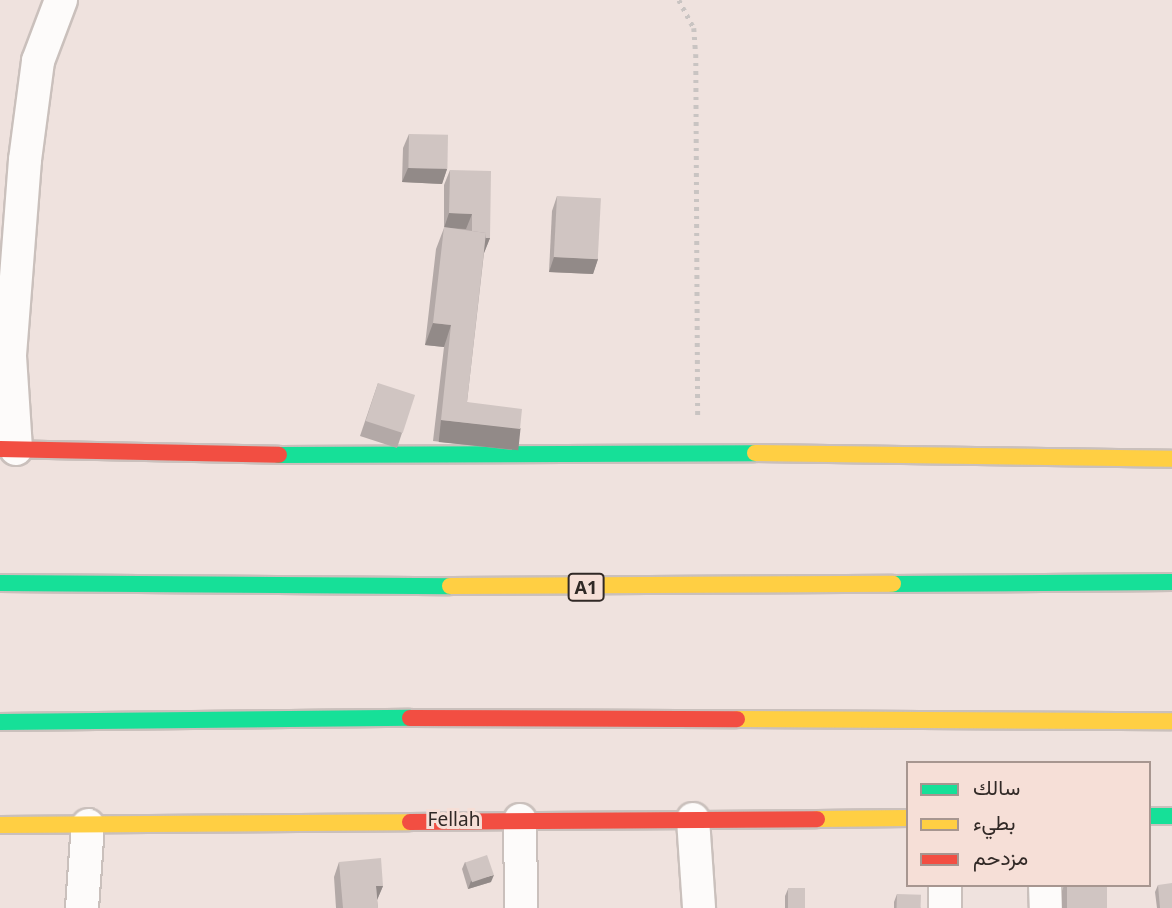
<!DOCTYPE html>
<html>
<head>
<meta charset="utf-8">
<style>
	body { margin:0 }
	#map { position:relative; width:1172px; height:908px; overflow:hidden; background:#efe2de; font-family:"Noto Sans",Vazirmatn,sans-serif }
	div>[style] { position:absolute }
	.path>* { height:4.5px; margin-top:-2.25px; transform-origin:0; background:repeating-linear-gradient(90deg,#c9c4c2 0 3.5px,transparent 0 8.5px) }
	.roads { filter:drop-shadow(2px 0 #cac0bc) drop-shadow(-2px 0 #cac0bc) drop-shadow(0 2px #cac0bc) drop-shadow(0 -2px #cac0bc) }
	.street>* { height:32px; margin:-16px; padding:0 16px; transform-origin:16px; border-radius:16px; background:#fdfbfa }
	.fast>* { height:16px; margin:-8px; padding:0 8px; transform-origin:8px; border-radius:8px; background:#16e098 }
	.slow>* { height:16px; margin:-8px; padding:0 8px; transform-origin:8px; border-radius:8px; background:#ffcf43 }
	.jam>* { height:16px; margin:-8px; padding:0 8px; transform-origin:8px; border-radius:8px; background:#f24e42 }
	.wall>* { inset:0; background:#b3a9a7 }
	.shaded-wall>* { inset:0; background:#928a88; transform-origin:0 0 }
	.building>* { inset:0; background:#d0c5c2; transform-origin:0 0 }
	span { translate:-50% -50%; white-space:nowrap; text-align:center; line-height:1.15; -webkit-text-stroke:6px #f6dfd7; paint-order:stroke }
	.shield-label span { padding:2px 5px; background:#f6dfd7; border:2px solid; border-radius:5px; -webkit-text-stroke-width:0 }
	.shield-label { font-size:18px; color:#312926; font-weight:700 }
	.street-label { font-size:19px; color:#312926 }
	.legend { position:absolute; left:906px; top:761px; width:245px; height:126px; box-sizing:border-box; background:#f6dfd7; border:2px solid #a79690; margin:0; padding:9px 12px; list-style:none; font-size:21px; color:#312926 }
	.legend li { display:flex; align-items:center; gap:14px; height:35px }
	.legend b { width:35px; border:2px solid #a79690 }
</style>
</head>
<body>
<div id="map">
	<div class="path">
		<i style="left:679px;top:0;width:32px;rotate:62deg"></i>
		<i style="left:694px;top:28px;width:26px;rotate:86deg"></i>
		<i style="left:696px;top:54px;width:364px;rotate:89.7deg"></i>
	</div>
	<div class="roads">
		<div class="street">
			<i style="left:16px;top:449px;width:94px;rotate:-93.7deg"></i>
			<i style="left:10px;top:355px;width:196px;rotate:-85.6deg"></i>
			<i style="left:25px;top:160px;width:100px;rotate:-82.5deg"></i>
			<i style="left:38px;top:61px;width:65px;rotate:-69.3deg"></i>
			<i style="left:693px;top:819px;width:89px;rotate:86.1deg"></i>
			<i style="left:520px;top:820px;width:88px;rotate:89.3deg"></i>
			<i style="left:1045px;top:885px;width:23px;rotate:88deg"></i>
			<i style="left:82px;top:908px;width:83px;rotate:-85.9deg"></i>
			<i style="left:945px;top:908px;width:23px;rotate:-90deg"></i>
		</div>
		<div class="fast">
			<i style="left:279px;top:455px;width:476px;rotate:-0.2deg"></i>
			<i style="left:0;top:583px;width:450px;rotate:0.4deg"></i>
			<i style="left:893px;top:584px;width:279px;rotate:-0.4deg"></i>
			<i style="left:0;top:722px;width:410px;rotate:-0.6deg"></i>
			<i style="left:1149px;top:816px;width:23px"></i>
		</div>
		<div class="slow">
			<i style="left:755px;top:453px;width:417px;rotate:0.8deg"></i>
			<i style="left:450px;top:586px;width:443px;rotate:-0.3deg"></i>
			<i style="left:737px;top:719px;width:435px;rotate:0.3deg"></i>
			<i style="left:817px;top:819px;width:91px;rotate:-0.6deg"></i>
			<i style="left:0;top:825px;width:410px;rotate:-0.4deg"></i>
		</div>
		<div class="jam">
			<i style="left:0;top:449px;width:279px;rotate:1.2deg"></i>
			<i style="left:410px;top:718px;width:327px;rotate:0.2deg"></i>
			<i style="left:410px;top:822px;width:407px;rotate:-0.4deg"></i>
		</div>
	</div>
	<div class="wall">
		<i style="clip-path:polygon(409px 134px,447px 169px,442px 184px,402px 182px,403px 148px)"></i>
		<i style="clip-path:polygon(450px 170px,490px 238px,484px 253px,467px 402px,520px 429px,512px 450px,433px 441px,444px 347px,425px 345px,436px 249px,444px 228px,444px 185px)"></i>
		<i style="clip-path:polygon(557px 196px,598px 259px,593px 274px,549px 272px,552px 211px)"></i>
		<i style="clip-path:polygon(378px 383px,402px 433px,397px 448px,360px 436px)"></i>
		<i style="clip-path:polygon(339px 862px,383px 886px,377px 900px,378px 908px,336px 908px,334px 877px)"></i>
		<i style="clip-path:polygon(465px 862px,491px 882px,468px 889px,462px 869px)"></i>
		<i style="clip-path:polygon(1064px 885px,1107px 885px,1107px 908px,1062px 908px,1062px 891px)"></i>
		<i style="clip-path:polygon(1158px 885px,1172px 908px,1157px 908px,1155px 892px)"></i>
		<i style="clip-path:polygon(788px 889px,805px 908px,785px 908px,785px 896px)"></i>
		<i style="clip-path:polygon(897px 894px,921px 908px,894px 908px,894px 902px)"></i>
	</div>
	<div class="shaded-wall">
		<i style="clip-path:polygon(408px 168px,447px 169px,442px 184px,402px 182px)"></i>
		<i style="clip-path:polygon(449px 213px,472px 214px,466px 229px,444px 228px)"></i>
		<i style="clip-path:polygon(472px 237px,490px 238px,484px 253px)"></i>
		<i style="clip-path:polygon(554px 257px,598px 259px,593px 274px,549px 272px)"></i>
		<i style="clip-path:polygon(433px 323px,451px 325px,444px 347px,425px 345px)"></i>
		<i style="left:441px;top:420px;width:80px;height:22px;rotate:6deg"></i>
		<i style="clip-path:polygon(494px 875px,491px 882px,468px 889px,471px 881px)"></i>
		<i style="clip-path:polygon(376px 886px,383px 886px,377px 900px)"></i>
	</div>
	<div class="building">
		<i style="left:409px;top:134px;width:39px;height:34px;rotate:1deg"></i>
		<i style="clip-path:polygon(450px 170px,491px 171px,490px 238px,486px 238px,486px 233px,472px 231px,472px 214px,449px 213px)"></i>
		<i style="left:557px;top:196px;width:44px;height:61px;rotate:3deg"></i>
		<i style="clip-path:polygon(444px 227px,486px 233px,467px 402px,522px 409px,520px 429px,441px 420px,451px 325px,433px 323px)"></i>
		<i style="left:378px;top:383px;width:39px;height:40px;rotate:18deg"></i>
		<i style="left:487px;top:855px;width:21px;height:23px;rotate:71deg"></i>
		<i style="clip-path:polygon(381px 858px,383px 886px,376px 886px,378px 908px,343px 908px,339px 862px)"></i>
		<i style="clip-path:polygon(1172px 883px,1172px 908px,1160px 908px,1158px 885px)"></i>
		<i style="left:1067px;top:885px;width:40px;height:23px"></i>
		<i style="left:805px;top:888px;width:20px;height:17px;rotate:90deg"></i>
		<i style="left:897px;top:894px;width:24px;height:14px;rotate:2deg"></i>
	</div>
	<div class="shield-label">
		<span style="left:586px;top:587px">A1</span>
	</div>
	<div class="street-label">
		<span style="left:454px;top:820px">Fellah</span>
	</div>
	<ul class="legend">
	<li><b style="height:9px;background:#16e098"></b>سالك</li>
	<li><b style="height:9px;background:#ffcf43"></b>بطيء</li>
	<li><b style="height:9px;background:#f24e42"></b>مزدحم</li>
	</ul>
</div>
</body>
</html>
